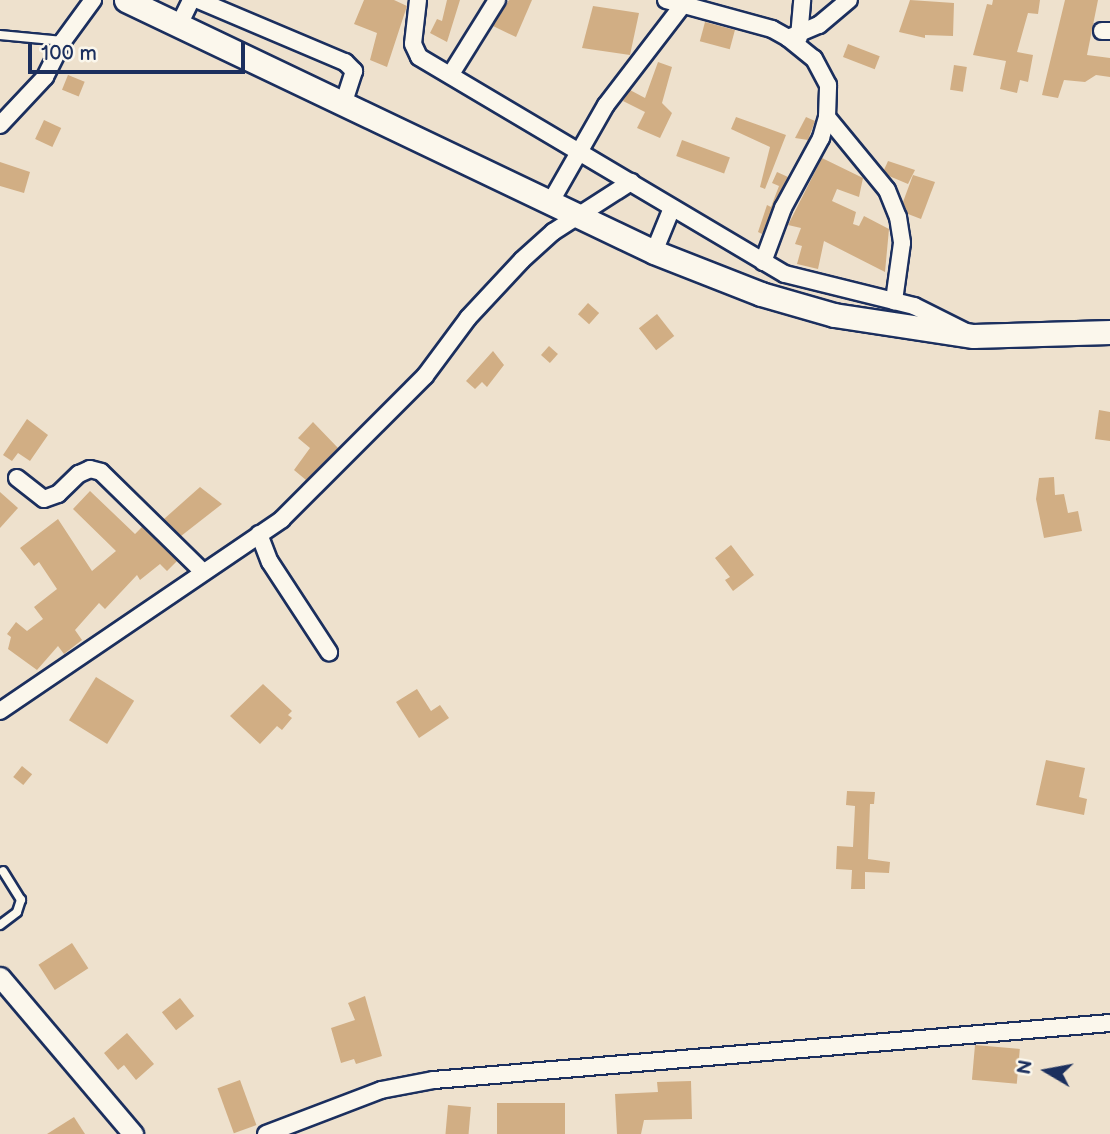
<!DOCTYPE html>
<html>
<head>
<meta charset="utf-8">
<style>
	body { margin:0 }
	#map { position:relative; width:1110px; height:1134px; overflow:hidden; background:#eee1cd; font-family:"Balsamiq Sans",sans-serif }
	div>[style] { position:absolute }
	.building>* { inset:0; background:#d1ae84; transform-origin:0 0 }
	.roads { filter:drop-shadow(2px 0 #1b2f5e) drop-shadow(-2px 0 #1b2f5e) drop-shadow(0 2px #1b2f5e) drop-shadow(0 -2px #1b2f5e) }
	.service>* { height:8px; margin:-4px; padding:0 4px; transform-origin:4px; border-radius:4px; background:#fbf7ec }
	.minor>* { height:16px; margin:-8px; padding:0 8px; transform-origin:8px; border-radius:8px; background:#fbf7ec }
	.tertiary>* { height:19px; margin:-9.5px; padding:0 9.5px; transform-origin:9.5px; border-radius:9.5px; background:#fbf7ec }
	.secondary>* { height:23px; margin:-11.5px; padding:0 11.5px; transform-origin:11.5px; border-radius:11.5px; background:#fbf7ec }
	span { translate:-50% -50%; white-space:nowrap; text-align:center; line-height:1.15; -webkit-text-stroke:6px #fbf7ec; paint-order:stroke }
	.north { position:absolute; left:1012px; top:1036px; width:70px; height:70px; -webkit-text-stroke:5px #fbf7ec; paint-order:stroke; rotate:280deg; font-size:19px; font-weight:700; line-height:28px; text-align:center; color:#1b2f5e }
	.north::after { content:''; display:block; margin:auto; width:24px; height:32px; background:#1b2f5e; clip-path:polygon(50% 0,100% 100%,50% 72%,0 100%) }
	.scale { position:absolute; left:28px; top:42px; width:217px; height:32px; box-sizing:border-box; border:4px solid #1b2f5e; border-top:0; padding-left:9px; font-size:21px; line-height:24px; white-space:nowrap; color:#1b2f5e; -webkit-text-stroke:5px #fbf7ec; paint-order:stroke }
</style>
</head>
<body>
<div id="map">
	<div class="building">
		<i style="clip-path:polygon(364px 0,394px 0,407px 6px,387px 67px,370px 60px,377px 33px,354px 24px)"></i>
		<i style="clip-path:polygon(447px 0,460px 0,447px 42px,430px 33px,437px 19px,442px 21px)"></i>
		<i style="clip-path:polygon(509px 0,532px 0,516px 37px,493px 26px)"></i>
		<i style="clip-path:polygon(910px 0,954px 3px,953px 36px,925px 35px,925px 38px,899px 32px)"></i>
		<i style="clip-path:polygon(993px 0,1040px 0,1038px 14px,1028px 13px,1017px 52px,1033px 55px,1028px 82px,1020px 80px,1017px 93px,1000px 89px,1006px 61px,973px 55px,987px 4px,992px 5px)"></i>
		<i style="clip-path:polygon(1065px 0,1098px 0,1087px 55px,1110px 58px,1110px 77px,1096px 75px,1085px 82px,1064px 80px,1058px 98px,1042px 95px)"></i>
		<i style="clip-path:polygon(593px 6px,639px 13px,630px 55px,582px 48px)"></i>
		<i style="left:705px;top:22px;width:31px;height:20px;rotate:15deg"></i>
		<i style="left:848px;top:44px;width:34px;height:14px;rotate:21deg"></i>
		<i style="clip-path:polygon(658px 62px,672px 67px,662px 103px,672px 113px,660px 138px,637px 128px,645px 112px,623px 101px,630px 90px,645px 98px)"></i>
		<i style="left:954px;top:65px;width:13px;height:25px;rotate:9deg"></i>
		<i style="left:68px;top:75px;width:18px;height:16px;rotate:22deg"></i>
		<i style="clip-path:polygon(736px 117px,786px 135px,765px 189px,760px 187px,770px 147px,731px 129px)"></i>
		<i style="clip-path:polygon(806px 117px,815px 121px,808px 140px,795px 138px)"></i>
		<i style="left:44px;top:120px;width:19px;height:21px;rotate:25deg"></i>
		<i style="left:682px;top:140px;width:51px;height:17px;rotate:20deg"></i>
		<i style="clip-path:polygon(822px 158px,863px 178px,859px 197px,837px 189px,832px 201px,856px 212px,853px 224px,859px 226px,864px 216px,889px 229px,885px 272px,824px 241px,818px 269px,797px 264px,802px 246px,795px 244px,801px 228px,788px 225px)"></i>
		<i style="clip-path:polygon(888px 161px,915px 170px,908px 184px,889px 176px,884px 170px)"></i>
		<i style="clip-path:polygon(0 162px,30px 172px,24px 193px,0 186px)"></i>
		<i style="clip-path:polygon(777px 172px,788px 177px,762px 234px,758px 232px,767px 205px,771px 207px,779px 186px,772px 183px)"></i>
		<i style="clip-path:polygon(913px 175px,935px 182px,921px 219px,908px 214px,903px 202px)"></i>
		<i style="left:588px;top:303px;width:15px;height:15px;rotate:42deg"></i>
		<i style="left:657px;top:314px;width:28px;height:23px;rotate:52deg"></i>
		<i style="left:549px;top:346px;width:12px;height:12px;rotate:42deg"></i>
		<i style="clip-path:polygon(493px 351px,504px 365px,487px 387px,482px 382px,475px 389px,466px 381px)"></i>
		<i style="clip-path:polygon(1099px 410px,1110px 412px,1110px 441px,1095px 439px)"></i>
		<i style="clip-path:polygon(27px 419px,48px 435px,30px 461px,18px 453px,12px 461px,3px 455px)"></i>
		<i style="clip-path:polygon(313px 422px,338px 448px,306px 480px,294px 470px,310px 448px,298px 438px)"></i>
		<i style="clip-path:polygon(1054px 477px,1055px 495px,1064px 494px,1068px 513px,1078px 511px,1082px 531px,1044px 538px,1036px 499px,1039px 478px)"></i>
		<i style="clip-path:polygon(200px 487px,222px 504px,181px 536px,164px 519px)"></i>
		<i style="clip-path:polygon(90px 491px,135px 534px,142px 527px,177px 561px,167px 571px,160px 564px,140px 580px,137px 575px,105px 609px,99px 603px,75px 630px,82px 640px,64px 654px,58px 646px,37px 670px,8px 649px,11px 637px,7px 634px,16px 622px,27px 631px,43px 619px,34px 607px,57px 589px,39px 562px,34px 566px,20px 548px,58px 519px,92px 571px,116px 551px,73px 509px)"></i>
		<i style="clip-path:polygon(0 492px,18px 508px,0 528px)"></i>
		<i style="clip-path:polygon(731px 545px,754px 575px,733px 591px,725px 580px,730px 577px,715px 558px)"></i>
		<i style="left:96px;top:677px;width:45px;height:51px;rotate:32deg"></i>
		<i style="clip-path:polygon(263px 684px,292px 711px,288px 715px,292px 718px,282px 730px,277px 726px,260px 744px,230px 716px)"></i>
		<i style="clip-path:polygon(417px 689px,431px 711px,440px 705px,449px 718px,419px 738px,396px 702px)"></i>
		<i style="clip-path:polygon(1046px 760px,1085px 768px,1079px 797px,1087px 799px,1084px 815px,1036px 805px)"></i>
		<i style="left:22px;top:766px;width:13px;height:14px;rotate:39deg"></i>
		<i style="clip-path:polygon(847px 791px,875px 792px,874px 804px,870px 804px,868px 859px,890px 862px,889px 873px,865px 872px,865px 889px,851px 889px,852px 870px,836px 869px,837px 846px,853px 847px,855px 806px,846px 805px)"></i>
		<i style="left:72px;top:943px;width:30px;height:40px;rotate:57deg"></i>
		<i style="clip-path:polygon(365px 996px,382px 1056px,356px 1064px,354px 1059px,341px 1063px,331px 1028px,355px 1020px,348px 1003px)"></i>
		<i style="left:180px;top:998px;width:23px;height:23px;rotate:52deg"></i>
		<i style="clip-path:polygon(127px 1033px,154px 1064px,136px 1080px,124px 1065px,118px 1070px,104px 1053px)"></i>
		<i style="left:975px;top:1045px;width:45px;height:35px;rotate:5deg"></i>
		<i style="left:240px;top:1080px;width:48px;height:24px;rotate:70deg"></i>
		<i style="clip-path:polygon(691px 1081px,692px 1119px,644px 1120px,641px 1134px,617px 1134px,615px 1094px,658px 1092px,657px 1082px)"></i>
		<i style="left:497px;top:1103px;width:68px;height:31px"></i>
		<i style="left:448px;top:1105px;width:23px;height:29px;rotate:5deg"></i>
		<i style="clip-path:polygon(74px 1117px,85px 1134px,47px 1134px)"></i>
	</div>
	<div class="roads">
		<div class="service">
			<i style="left:0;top:35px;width:63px;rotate:5.4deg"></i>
			<i style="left:0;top:925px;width:21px;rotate:-37deg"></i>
			<i style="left:17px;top:912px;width:13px;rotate:-72deg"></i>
			<i style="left:21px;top:900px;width:34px;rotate:-122deg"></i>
		</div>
		<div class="minor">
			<i style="left:198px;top:0;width:160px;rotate:22.9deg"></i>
			<i style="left:345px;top:62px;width:13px;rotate:45deg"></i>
			<i style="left:354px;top:71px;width:35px;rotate:108deg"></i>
			<i style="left:418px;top:0;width:44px;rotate:96.5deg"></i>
			<i style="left:413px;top:44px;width:14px;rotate:65deg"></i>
			<i style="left:419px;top:57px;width:425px;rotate:30.7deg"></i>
			<i style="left:785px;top:274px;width:133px;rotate:13.9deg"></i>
			<i style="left:914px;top:306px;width:58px;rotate:26.6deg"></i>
			<i style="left:666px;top:0;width:110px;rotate:15.3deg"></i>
			<i style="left:772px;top:29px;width:18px;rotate:29deg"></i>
			<i style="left:788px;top:38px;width:34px;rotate:-23deg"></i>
			<i style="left:819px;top:25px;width:39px;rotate:-40deg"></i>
			<i style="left:179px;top:25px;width:28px;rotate:-64deg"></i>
			<i style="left:1102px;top:31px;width:8px"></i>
			<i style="left:799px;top:37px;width:37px;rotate:-85deg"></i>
			<i style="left:451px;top:74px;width:87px;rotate:-58.1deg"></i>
			<i style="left:827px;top:117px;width:94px;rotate:50.6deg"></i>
			<i style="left:887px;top:190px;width:29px;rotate:68deg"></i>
			<i style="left:898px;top:217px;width:26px;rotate:81deg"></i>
			<i style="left:902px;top:243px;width:59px;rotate:97.9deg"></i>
			<i style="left:0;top:125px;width:66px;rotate:-46.8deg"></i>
			<i style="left:45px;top:77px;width:40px;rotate:-63.4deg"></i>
			<i style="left:63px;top:41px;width:51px;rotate:-53.8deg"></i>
			<i style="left:550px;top:203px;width:113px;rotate:-60.3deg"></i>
			<i style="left:606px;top:105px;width:125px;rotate:-52.5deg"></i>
			<i style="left:654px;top:252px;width:48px;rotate:-67.8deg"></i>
			<i style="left:763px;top:262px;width:58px;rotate:-69.7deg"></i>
			<i style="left:783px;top:208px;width:80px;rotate:-61.5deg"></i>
			<i style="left:821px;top:138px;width:22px;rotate:-74deg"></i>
			<i style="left:827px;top:117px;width:32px;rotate:-88deg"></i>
			<i style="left:828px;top:85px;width:30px;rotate:-118deg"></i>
			<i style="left:814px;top:59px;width:33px;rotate:-141deg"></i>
			<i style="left:17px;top:478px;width:34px;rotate:38deg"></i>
			<i style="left:44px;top:499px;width:15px;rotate:-20deg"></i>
			<i style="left:58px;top:494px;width:29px;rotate:-44deg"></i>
			<i style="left:79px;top:474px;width:12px;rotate:-24deg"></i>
			<i style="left:90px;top:469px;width:11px;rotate:15deg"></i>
			<i style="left:101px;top:472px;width:141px;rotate:44.4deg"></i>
			<i style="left:259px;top:534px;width:30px;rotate:69deg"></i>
			<i style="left:270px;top:562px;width:108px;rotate:56.8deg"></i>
			<i style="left:0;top:711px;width:341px;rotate:-34.2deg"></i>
			<i style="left:282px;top:519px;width:202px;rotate:-45deg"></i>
			<i style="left:425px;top:376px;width:72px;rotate:-53.4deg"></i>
			<i style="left:468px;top:318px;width:79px;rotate:-47deg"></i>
			<i style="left:522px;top:260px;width:42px;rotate:-42.1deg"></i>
			<i style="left:553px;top:232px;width:93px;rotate:-32.7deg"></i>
			<i style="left:266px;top:1134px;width:123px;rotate:-20.9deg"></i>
			<i style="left:381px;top:1090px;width:54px;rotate:-10.7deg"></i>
			<i style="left:434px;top:1080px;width:678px;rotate:-4.82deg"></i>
		</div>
		<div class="tertiary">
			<i style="left:0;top:977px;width:206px;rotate:49.7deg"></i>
		</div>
		<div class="secondary">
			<i style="left:126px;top:0;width:585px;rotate:25.51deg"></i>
			<i style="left:654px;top:252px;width:115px;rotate:21.4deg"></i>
			<i style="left:761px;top:294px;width:76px;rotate:16deg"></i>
			<i style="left:834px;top:315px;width:141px;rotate:8.6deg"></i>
			<i style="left:973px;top:336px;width:137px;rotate:-1.7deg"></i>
		</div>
	</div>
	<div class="north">N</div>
	<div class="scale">100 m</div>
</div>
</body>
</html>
